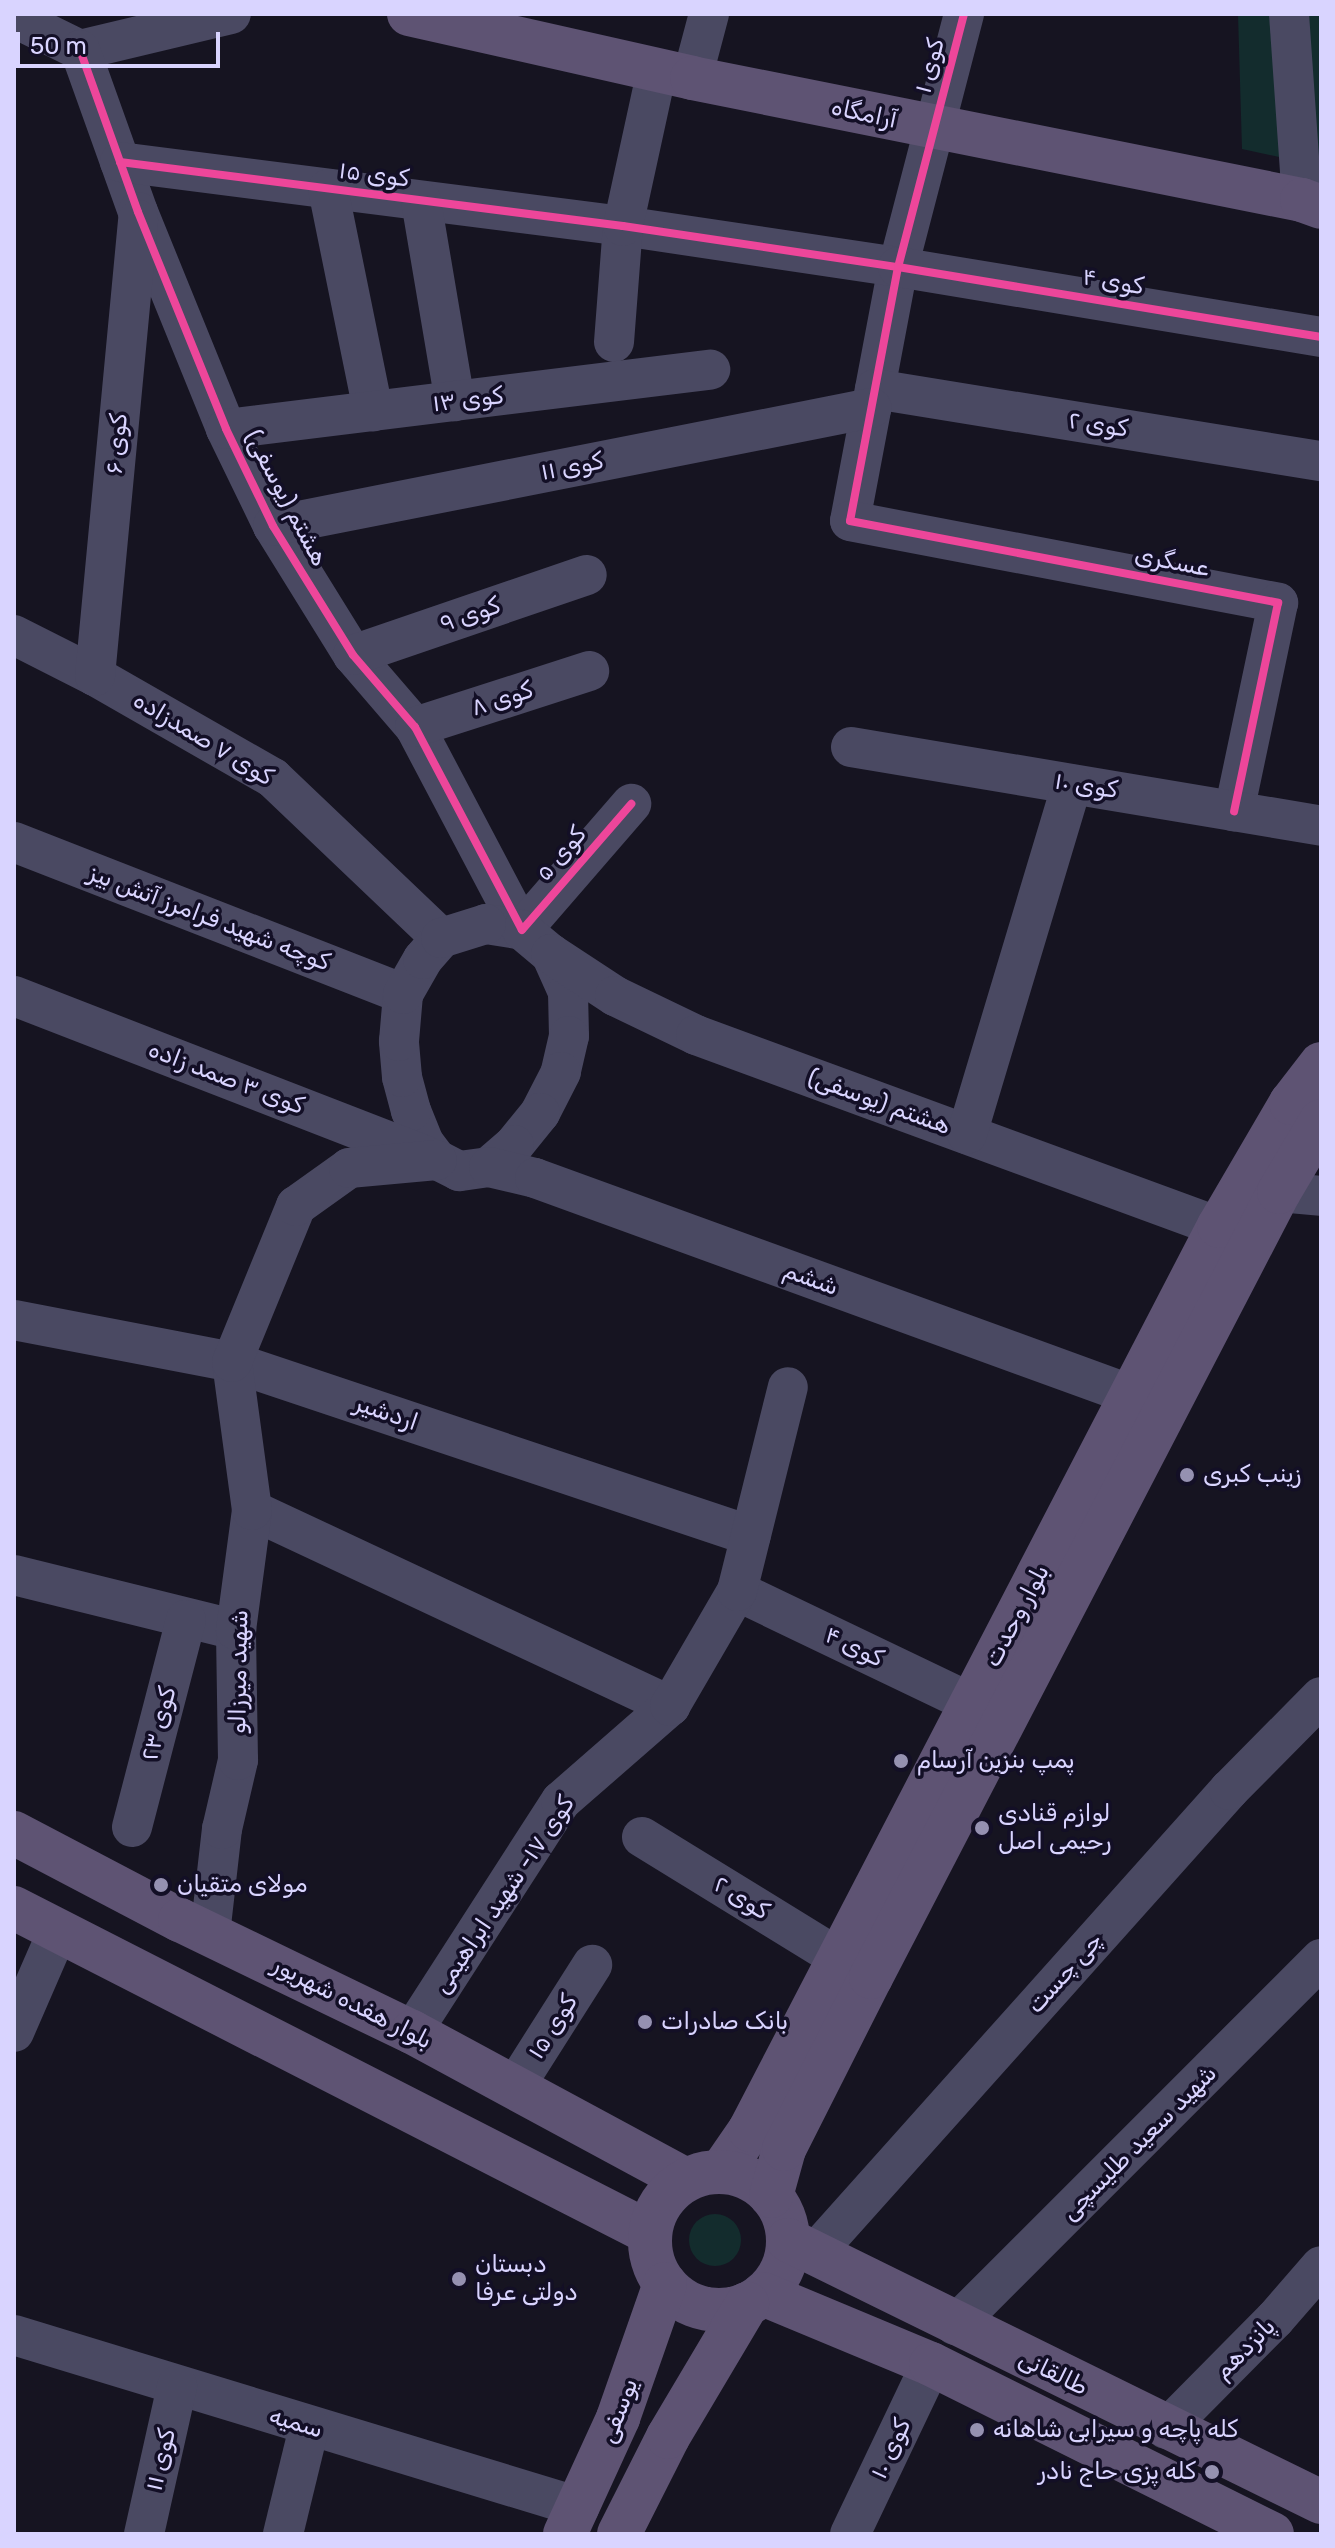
<!DOCTYPE html>
<html>
<head>
<meta charset="utf-8">
<style>
	body { margin:0 }
	#map { position:relative; width:1335px; height:2548px; overflow:hidden; background:#161421; font-family:Rubik,"Noto Sans Arabic",sans-serif }
	div>[style] { position:absolute }
	.green>* { inset:0; background:#132c2d }
	.round { border-radius:50% }
	.minor>* { height:40px; margin:-20px; padding:0 20px; transform-origin:20px; border-radius:20px; background:#4a4962 }
	.major>* { height:44px; margin:-22px; padding:0 22px; transform-origin:22px; border-radius:22px; background:#5e5373 }
	.major>.ring { margin:-22px; padding:0; box-sizing:content-box; background:none; border:44px solid #5e5373; border-radius:50% }
	.cycleway>* { height:8px; margin:-4px; padding:0 4px; transform-origin:4px; border-radius:4px; background:#ed469a }
	.dots>* { width:22px; height:22px; translate:-50% -50%; box-sizing:border-box; border:4px solid #130f26; border-radius:50% }
	span { translate:-50% -50%; white-space:nowrap; text-align:center; line-height:1.15; -webkit-text-stroke:7px #130f26; paint-order:stroke }
	.street-label { font-size:24px; color:#d9d4ff }
	.poi-label { font-size:24px; color:#d9d4ff }
	.left { translate:0 -50%; text-align:left }
	.right { translate:-100% -50%; text-align:right }
	.frame { position:absolute; inset:0; border:16px solid #d9d4ff; pointer-events:none }
	.scale { position:absolute; left:16px; top:32px; width:204px; height:36px; box-sizing:border-box; border:4px solid #d9d4ff; border-top:0; padding-left:10px; font-size:24px; line-height:28px; white-space:nowrap; color:#d9d4ff; -webkit-text-stroke:6px #130f26; paint-order:stroke }
</style>
</head>
<body>
<div id="map">
	<div class="green">
		<i style="clip-path:polygon(1238px 14px,1321px 14px,1321px 166px,1242px 149px)"></i>
		<i class="round" style="left:689px;top:2214px;width:52px;height:52px"></i>
	</div>
	<div class="minor">
		<i style="left:15px;top:14px;width:7px;rotate:56deg"></i>
		<i style="left:19px;top:20px;width:68px;rotate:26.2deg"></i>
		<i style="left:80px;top:50px;width:155px;rotate:-13.4deg"></i>
		<i style="left:964px;top:14px;width:261px;rotate:104.6deg"></i>
		<i style="left:898px;top:267px;width:258px;rotate:100.7deg"></i>
		<i style="left:850px;top:521px;width:436px;rotate:10.8deg"></i>
		<i style="left:1278px;top:603px;width:213px;rotate:101.9deg"></i>
		<i style="left:1289px;top:14px;width:186px;rotate:86deg"></i>
		<i style="left:80px;top:50px;width:172px;rotate:70.3deg"></i>
		<i style="left:138px;top:212px;width:234px;rotate:67.9deg"></i>
		<i style="left:226px;top:429px;width:108px;rotate:64.1deg"></i>
		<i style="left:273px;top:526px;width:152px;rotate:58.2deg"></i>
		<i style="left:353px;top:655px;width:95px;rotate:49.3deg"></i>
		<i style="left:415px;top:727px;width:229px;rotate:62.2deg"></i>
		<i style="left:522px;top:930px;width:167px;rotate:-49.1deg"></i>
		<i style="left:692px;top:78px;width:66px;rotate:-75.1deg"></i>
		<i style="left:120px;top:162px;width:507px;rotate:7.25deg"></i>
		<i style="left:623px;top:226px;width:278px;rotate:8.5deg"></i>
		<i style="left:898px;top:267px;width:429px;rotate:9.4deg"></i>
		<i style="left:328px;top:189px;width:227px;rotate:78.5deg"></i>
		<i style="left:421px;top:201px;width:203px;rotate:80.4deg"></i>
		<i style="left:614px;top:342px;width:116px;rotate:-85.6deg"></i>
		<i style="left:623px;top:226px;width:160px;rotate:-77.7deg"></i>
		<i style="left:875px;top:389px;width:452px;rotate:9.2deg"></i>
		<i style="left:226px;top:429px;width:488px;rotate:-7deg"></i>
		<i style="left:273px;top:526px;width:610px;rotate:-11.16deg"></i>
		<i style="left:14px;top:635px;width:91px;rotate:26.8deg"></i>
		<i style="left:95px;top:676px;width:205px;rotate:29.8deg"></i>
		<i style="left:273px;top:778px;width:232px;rotate:43.6deg"></i>
		<i style="left:353px;top:655px;width:247px;rotate:-18.9deg"></i>
		<i style="left:95px;top:676px;width:458px;rotate:-84.6deg"></i>
		<i style="left:415px;top:727px;width:183px;rotate:-17.8deg"></i>
		<i style="left:851px;top:747px;width:477px;rotate:9.5deg"></i>
		<i style="left:14px;top:842px;width:418px;rotate:21.3deg"></i>
		<i style="left:486px;top:924px;width:36px;rotate:9deg"></i>
		<i style="left:522px;top:930px;width:38px;rotate:40deg"></i>
		<i style="left:551px;top:954px;width:42px;rotate:65.9deg"></i>
		<i style="left:568px;top:992px;width:44px;rotate:88.7deg"></i>
		<i style="left:569px;top:1036px;width:37px;rotate:103deg"></i>
		<i style="left:561px;top:1072px;width:46px;rotate:117.1deg"></i>
		<i style="left:540px;top:1113px;width:41px;rotate:129.1deg"></i>
		<i style="left:514px;top:1145px;width:33px;rotate:139deg"></i>
		<i style="left:489px;top:1167px;width:30px;rotate:172deg"></i>
		<i style="left:459px;top:1171px;width:25px;rotate:-153deg"></i>
		<i style="left:437px;top:1160px;width:21px;rotate:-127deg"></i>
		<i style="left:424px;top:1143px;width:35px;rotate:-112deg"></i>
		<i style="left:411px;top:1111px;width:35px;rotate:-105deg"></i>
		<i style="left:402px;top:1077px;width:36px;rotate:-95deg"></i>
		<i style="left:399px;top:1041px;width:47px;rotate:-85.1deg"></i>
		<i style="left:403px;top:994px;width:40px;rotate:-60.3deg"></i>
		<i style="left:423px;top:959px;width:28px;rotate:-49deg"></i>
		<i style="left:441px;top:938px;width:47px;rotate:-17.3deg"></i>
		<i style="left:551px;top:954px;width:77px;rotate:33.3deg"></i>
		<i style="left:615px;top:996px;width:90px;rotate:25.7deg"></i>
		<i style="left:696px;top:1035px;width:589px;rotate:20.16deg"></i>
		<i style="left:14px;top:996px;width:442px;rotate:21.2deg"></i>
		<i style="left:967px;top:1134px;width:365px;rotate:-73.3deg"></i>
		<i style="left:489px;top:1167px;width:47px;rotate:13.4deg"></i>
		<i style="left:535px;top:1178px;width:635px;rotate:19.98deg"></i>
		<i style="left:1132px;top:1395px;width:33px;rotate:31deg"></i>
		<i style="left:1251px;top:1182px;width:30px;rotate:20deg"></i>
		<i style="left:1279px;top:1192px;width:42px;rotate:5.4deg"></i>
		<i style="left:14px;top:1320px;width:222px;rotate:10.9deg"></i>
		<i style="left:232px;top:1362px;width:547px;rotate:18.53deg"></i>
		<i style="left:252px;top:1510px;width:462px;rotate:25.1deg"></i>
		<i style="left:14px;top:1575px;width:229px;rotate:13.9deg"></i>
		<i style="left:737px;top:1591px;width:259px;rotate:25.6deg"></i>
		<i style="left:132px;top:1827px;width:214px;rotate:-75.4deg"></i>
		<i style="left:642px;top:1837px;width:231px;rotate:31.6deg"></i>
		<i style="left:210px;top:1934px;width:106px;rotate:-83.5deg"></i>
		<i style="left:222px;top:1829px;width:71px;rotate:-76.9deg"></i>
		<i style="left:238px;top:1760px;width:130px;rotate:-90.9deg"></i>
		<i style="left:236px;top:1630px;width:121px;rotate:-82.4deg"></i>
		<i style="left:252px;top:1510px;width:149px;rotate:-97.7deg"></i>
		<i style="left:232px;top:1362px;width:169px;rotate:-67.7deg"></i>
		<i style="left:296px;top:1206px;width:65px;rotate:-35.6deg"></i>
		<i style="left:349px;top:1168px;width:88px;rotate:-5.2deg"></i>
		<i style="left:14px;top:2032px;width:110px;rotate:-66.5deg"></i>
		<i style="left:412px;top:2032px;width:275px;rotate:-57.2deg"></i>
		<i style="left:561px;top:1801px;width:145px;rotate:-41.1deg"></i>
		<i style="left:670px;top:1706px;width:133px;rotate:-59.8deg"></i>
		<i style="left:737px;top:1591px;width:210px;rotate:-76deg"></i>
		<i style="left:514px;top:2088px;width:146px;rotate:-57.6deg"></i>
		<i style="left:814px;top:2254px;width:623px;rotate:-48.19deg"></i>
		<i style="left:1229px;top:1790px;width:131px;rotate:-45.3deg"></i>
		<i style="left:955px;top:2325px;width:518px;rotate:-45deg"></i>
		<i style="left:14px;top:2335px;width:591px;rotate:16.93deg"></i>
		<i style="left:1166px;top:2429px;width:155px;rotate:-45.3deg"></i>
		<i style="left:1275px;top:2319px;width:70px;rotate:-49deg"></i>
		<i style="left:144px;top:2534px;width:152px;rotate:-77.4deg"></i>
		<i style="left:283px;top:2534px;width:110px;rotate:-76.3deg"></i>
		<i style="left:850px;top:2534px;width:188px;rotate:-64.5deg"></i>
	</div>
	<div class="major">
		<i style="left:409px;top:14px;width:290px;rotate:12.7deg"></i>
		<i style="left:692px;top:78px;width:622px;rotate:11.31deg"></i>
		<i style="left:1302px;top:200px;width:20px;rotate:20deg"></i>
		<i style="left:14px;top:1833px;width:187px;rotate:27.7deg"></i>
		<i style="left:180px;top:1920px;width:258px;rotate:25.8deg"></i>
		<i style="left:412px;top:2032px;width:311px;rotate:28.4deg"></i>
		<i style="left:14px;top:1908px;width:714px;rotate:27.07deg"></i>
		<i style="left:721px;top:2172px;width:51px;rotate:-55.4deg"></i>
		<i style="left:750px;top:2130px;width:1018px;rotate:-62.58deg"></i>
		<i style="left:1219px;top:1226px;width:143px;rotate:-59.7deg"></i>
		<i style="left:1291px;top:1103px;width:49px;rotate:-52.4deg"></i>
		<i class="ring" style="left:650px;top:2172px;width:94px;height:94px"></i>
		<i style="left:771px;top:2196px;width:49px;rotate:-74.5deg"></i>
		<i style="left:784px;top:2149px;width:193px;rotate:-63.2deg"></i>
		<i style="left:871px;top:1977px;width:885px;rotate:-62.54deg"></i>
		<i style="left:1279px;top:1192px;width:82px;rotate:-59.4deg"></i>
		<i style="left:788px;top:2240px;width:594px;rotate:26.18deg"></i>
		<i style="left:763px;top:2294px;width:182px;rotate:22.6deg"></i>
		<i style="left:931px;top:2364px;width:381px;rotate:26.5deg"></i>
		<i style="left:565px;top:2534px;width:128px;rotate:-65.4deg"></i>
		<i style="left:618px;top:2418px;width:142px;rotate:-70.7deg"></i>
		<i style="left:619px;top:2534px;width:109px;rotate:-63.2deg"></i>
		<i style="left:668px;top:2437px;width:155px;rotate:-59.3deg"></i>
	</div>
	<div class="cycleway">
		<i style="left:964px;top:14px;width:261px;rotate:104.6deg"></i>
		<i style="left:898px;top:267px;width:258px;rotate:100.7deg"></i>
		<i style="left:850px;top:521px;width:436px;rotate:10.8deg"></i>
		<i style="left:1278px;top:603px;width:213px;rotate:101.9deg"></i>
		<i style="left:80px;top:50px;width:172px;rotate:70.3deg"></i>
		<i style="left:138px;top:212px;width:234px;rotate:67.9deg"></i>
		<i style="left:226px;top:429px;width:108px;rotate:64.1deg"></i>
		<i style="left:273px;top:526px;width:152px;rotate:58.2deg"></i>
		<i style="left:353px;top:655px;width:95px;rotate:49.3deg"></i>
		<i style="left:415px;top:727px;width:229px;rotate:62.2deg"></i>
		<i style="left:522px;top:930px;width:167px;rotate:-49.1deg"></i>
		<i style="left:120px;top:162px;width:507px;rotate:7.25deg"></i>
		<i style="left:623px;top:226px;width:278px;rotate:8.5deg"></i>
		<i style="left:898px;top:267px;width:429px;rotate:9.4deg"></i>
	</div>
	<div class="dots">
		<i style="left:1187px;top:1475px;background:#9591b1"></i>
		<i style="left:901px;top:1761px;background:#9591b1"></i>
		<i style="left:982px;top:1828px;background:#9591b1"></i>
		<i style="left:161px;top:1885px;background:#9591b1"></i>
		<i style="left:645px;top:2022px;background:#9591b1"></i>
		<i style="left:459px;top:2279px;background:#9591b1"></i>
		<i style="left:977px;top:2430px;background:#9591b1"></i>
		<i style="left:1212px;top:2472px;background:#9591b1"></i>
	</div>
	<div class="street-label">
		<span style="left:930px;top:66px;rotate:-75deg">کوی ۱</span>
		<span style="left:864px;top:114px;rotate:12deg">آرامگاه</span>
		<span style="left:374px;top:175px;rotate:7deg">کوی ۱۵</span>
		<span style="left:1113px;top:282px;rotate:10deg">کوی ۴</span>
		<span style="left:468px;top:400px;rotate:-7deg">کوی ۱۳</span>
		<span style="left:1098px;top:425px;rotate:9deg">کوی ۲</span>
		<span style="left:117px;top:444px;rotate:-85deg">کوی ۶</span>
		<span style="left:572px;top:467px;rotate:-11deg">کوی ۱۱</span>
		<span style="left:286px;top:498px;rotate:62deg">هشتم (یوسفی)</span>
		<span style="left:1172px;top:562px;rotate:11deg">عسگری</span>
		<span style="left:470px;top:615px;rotate:-19deg">کوی ۹</span>
		<span style="left:502px;top:699px;rotate:-18deg">کوی ۸</span>
		<span style="left:203px;top:739px;rotate:31deg">کوی ۷ صمدزاده</span>
		<span style="left:1086px;top:786px;rotate:9deg">کوی ۱۰</span>
		<span style="left:561px;top:854px;rotate:-49deg">کوی ۵</span>
		<span style="left:209px;top:918px;rotate:21deg">کوچه شهید فرامرز آتش بیز</span>
		<span style="left:226px;top:1078px;rotate:21deg">کوی ۳ صمد زاده</span>
		<span style="left:879px;top:1102px;rotate:20deg">هشتم (یوسفی)</span>
		<span style="left:811px;top:1279px;rotate:20deg">ششم</span>
		<span style="left:386px;top:1413px;rotate:19deg">اردشیر</span>
		<span style="left:1017px;top:1616px;rotate:-62deg">بلوار وحدت</span>
		<span style="left:854px;top:1647px;rotate:26deg">کوی ۴</span>
		<span style="left:239px;top:1672px;rotate:-89deg">شهید میرزالو</span>
		<span style="left:159px;top:1724px;rotate:-75deg">کوی ۲۳</span>
		<span style="left:504px;top:1895px;rotate:-56deg">کوی ۱۷- شهید ابراهیمی</span>
		<span style="left:741px;top:1898px;rotate:32deg">کوی ۲</span>
		<span style="left:1065px;top:1973px;rotate:-48deg">چی چست</span>
		<span style="left:352px;top:2003px;rotate:27deg">بلوار هفده شهریور</span>
		<span style="left:553px;top:2027px;rotate:-58deg">کوی ۱۵</span>
		<span style="left:1139px;top:2143px;rotate:-45deg">شهید سعید طلیسچی</span>
		<span style="left:1245px;top:2349px;rotate:-45deg">پانزدهم</span>
		<span style="left:1053px;top:2373px;rotate:26deg">طالقانی</span>
		<span style="left:619px;top:2411px;rotate:-69deg">یوسفی</span>
		<span style="left:296px;top:2423px;rotate:17deg">سمیه</span>
		<span style="left:891px;top:2449px;rotate:-65deg">کوی ۱۰</span>
		<span style="left:161px;top:2460px;rotate:-77deg">کوی ۱۱</span>
	</div>
	<div class="poi-label">
		<span class="left" style="left:1203px;top:1475px">زینب کبری</span>
		<span class="left" style="left:917px;top:1761px">پمپ بنزین آرسام</span>
		<span class="left" style="left:998px;top:1828px">لوازم قنادی<br>رحیمی اصل</span>
		<span class="left" style="left:177px;top:1885px">مولای متقیان</span>
		<span class="left" style="left:661px;top:2022px">بانک صادرات</span>
		<span class="left" style="left:475px;top:2279px">دبستان<br>دولتی عرفا</span>
		<span class="left" style="left:993px;top:2430px">کله پاچه و سیرابی شاهانه</span>
		<span class="right" style="left:1196px;top:2472px">کله پزى حاج نادر</span>
	</div>
	<div class="frame"></div>
	<div class="scale">50 m</div>
</div>
</body>
</html>
